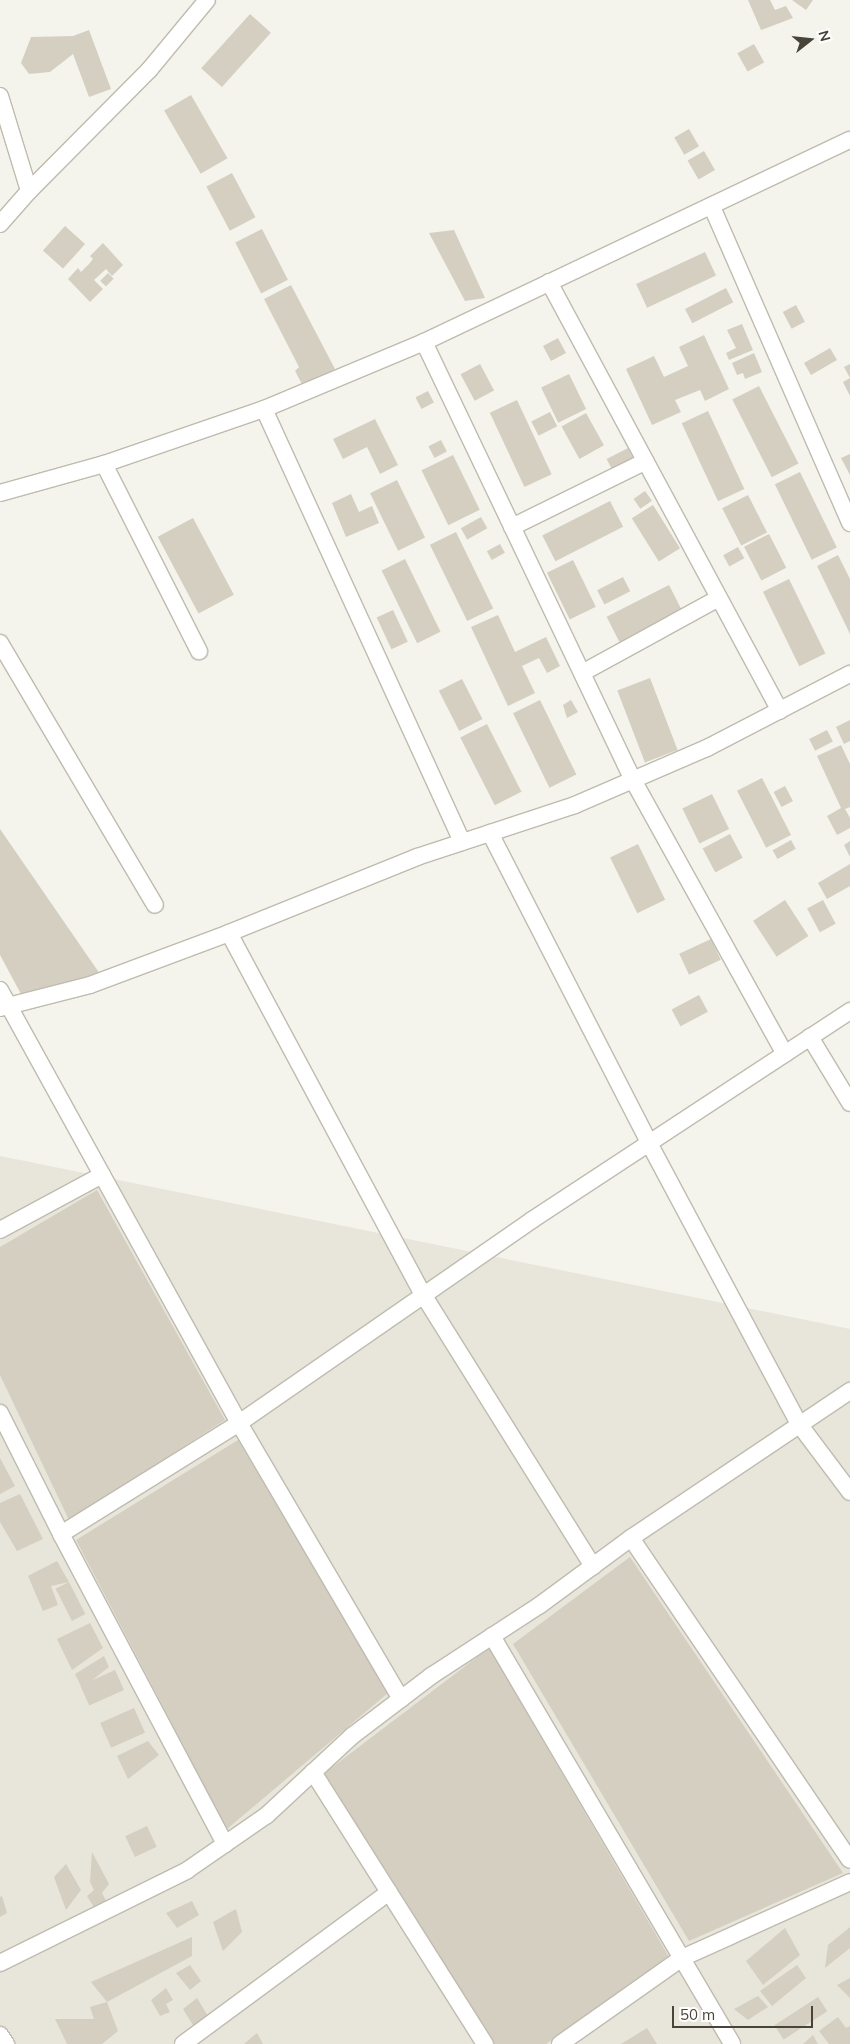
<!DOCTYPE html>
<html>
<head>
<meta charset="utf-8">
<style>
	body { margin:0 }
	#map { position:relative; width:850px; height:2044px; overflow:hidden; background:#f4f3ec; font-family:Mulish,sans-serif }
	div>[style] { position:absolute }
	.residential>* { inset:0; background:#e8e5da }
	.building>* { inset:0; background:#d5cfc2; transform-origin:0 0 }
	.roads { filter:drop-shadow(1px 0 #bfbbaf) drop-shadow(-1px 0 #bfbbaf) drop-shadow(0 1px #bfbbaf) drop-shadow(0 -1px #bfbbaf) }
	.minor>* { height:16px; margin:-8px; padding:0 8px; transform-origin:8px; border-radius:8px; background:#fff }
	span { translate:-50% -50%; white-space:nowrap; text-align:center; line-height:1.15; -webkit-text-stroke:4.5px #fff; paint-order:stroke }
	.north { position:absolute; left:785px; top:15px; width:50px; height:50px; -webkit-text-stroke:4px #fff; paint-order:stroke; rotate:74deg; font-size:14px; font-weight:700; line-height:20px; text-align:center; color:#48443a }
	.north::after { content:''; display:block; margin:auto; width:18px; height:22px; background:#48443a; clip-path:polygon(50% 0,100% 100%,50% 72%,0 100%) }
	.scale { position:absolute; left:672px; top:2006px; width:141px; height:22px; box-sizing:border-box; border:2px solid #48443a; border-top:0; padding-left:6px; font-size:15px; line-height:18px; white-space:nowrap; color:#48443a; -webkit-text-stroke:4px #fff; paint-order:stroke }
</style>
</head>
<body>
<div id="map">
	<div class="residential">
		<i style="clip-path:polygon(0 1156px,850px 1329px,850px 2044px,0 2044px)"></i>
	</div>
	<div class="building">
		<i style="clip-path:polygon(748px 0,770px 0,775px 10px,786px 6px,793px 18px,761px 30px)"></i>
		<i style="clip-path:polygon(792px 0,813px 0,806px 10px)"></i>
		<i style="left:250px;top:14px;width:28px;height:73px;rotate:42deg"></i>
		<i style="clip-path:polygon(89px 30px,111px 89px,89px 97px,73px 54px,50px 72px,29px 74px,21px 63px,31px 37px,73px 36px)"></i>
		<i style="left:754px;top:44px;width:21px;height:19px;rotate:61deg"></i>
		<i style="left:191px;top:95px;width:73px;height:31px;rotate:60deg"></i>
		<i style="left:689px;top:129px;width:20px;height:17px;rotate:60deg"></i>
		<i style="left:704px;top:151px;width:22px;height:19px;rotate:60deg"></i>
		<i style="left:232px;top:173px;width:50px;height:29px;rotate:62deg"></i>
		<i style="left:65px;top:226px;width:27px;height:33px;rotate:42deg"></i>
		<i style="left:262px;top:229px;width:57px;height:30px;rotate:63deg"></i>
		<i style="clip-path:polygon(454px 230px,485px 298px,465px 301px,429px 233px)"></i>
		<i style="clip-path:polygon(103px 243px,123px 265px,112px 276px,106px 269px,94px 280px,103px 289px,90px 302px,68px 279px,78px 268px,81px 272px,89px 264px,93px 259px,90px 256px)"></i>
		<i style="left:705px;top:252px;width:26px;height:76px;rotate:65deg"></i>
		<i style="left:108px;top:273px;width:8px;height:11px;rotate:45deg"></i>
		<i style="clip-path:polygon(291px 285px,335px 369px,303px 386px,295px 371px,299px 367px,264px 299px)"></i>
		<i style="left:726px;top:288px;width:16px;height:46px;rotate:63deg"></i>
		<i style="left:796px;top:305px;width:19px;height:15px;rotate:62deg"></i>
		<i style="clip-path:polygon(742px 324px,753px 350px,729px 360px,726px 353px,736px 348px,727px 330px)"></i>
		<i style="clip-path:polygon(704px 335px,729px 389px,705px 401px,700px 390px,675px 400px,681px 412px,652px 425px,626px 369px,654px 356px,664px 377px,688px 366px,679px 347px)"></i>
		<i style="left:558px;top:338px;width:17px;height:17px;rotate:62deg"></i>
		<i style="left:830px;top:348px;width:14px;height:30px;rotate:60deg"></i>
		<i style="clip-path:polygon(754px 353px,762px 372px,745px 379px,743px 373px,737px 375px,732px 363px)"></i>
		<i style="left:480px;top:364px;width:30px;height:22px;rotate:62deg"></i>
		<i style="clip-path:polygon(850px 364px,850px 396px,843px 382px,850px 378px,844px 367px)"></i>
		<i style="left:569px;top:374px;width:39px;height:31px;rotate:64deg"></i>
		<i style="left:759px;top:386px;width:87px;height:30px;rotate:63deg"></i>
		<i style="left:428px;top:391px;width:13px;height:14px;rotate:63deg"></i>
		<i style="left:517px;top:400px;width:82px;height:30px;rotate:65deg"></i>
		<i style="left:708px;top:411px;width:86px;height:29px;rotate:65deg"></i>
		<i style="left:550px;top:412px;width:16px;height:21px;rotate:63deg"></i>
		<i style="left:586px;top:413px;width:37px;height:28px;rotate:61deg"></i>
		<i style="clip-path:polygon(375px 419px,398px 465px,380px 474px,367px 447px,343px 459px,333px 439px)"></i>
		<i style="left:441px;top:440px;width:13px;height:14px;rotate:63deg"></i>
		<i style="left:628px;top:448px;width:11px;height:24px;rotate:63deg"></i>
		<i style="clip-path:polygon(850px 454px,850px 475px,841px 458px)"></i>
		<i style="left:453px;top:455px;width:61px;height:35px;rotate:64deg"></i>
		<i style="left:800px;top:472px;width:84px;height:28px;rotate:64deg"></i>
		<i style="left:397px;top:480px;width:64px;height:30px;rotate:64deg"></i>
		<i style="left:645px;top:491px;width:12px;height:14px;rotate:55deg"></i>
		<i style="clip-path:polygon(351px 494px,359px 512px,372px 506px,379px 523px,346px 537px,332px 503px)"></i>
		<i style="left:748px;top:495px;width:42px;height:29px;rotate:63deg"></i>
		<i style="left:610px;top:501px;width:29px;height:76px;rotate:63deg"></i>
		<i style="left:653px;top:505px;width:51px;height:25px;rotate:58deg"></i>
		<i style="left:481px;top:517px;width:13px;height:23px;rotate:61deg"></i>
		<i style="left:193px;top:518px;width:87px;height:40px;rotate:62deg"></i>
		<i style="left:456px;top:532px;width:85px;height:29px;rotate:64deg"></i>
		<i style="left:769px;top:534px;width:38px;height:28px;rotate:63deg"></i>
		<i style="left:500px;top:544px;width:10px;height:15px;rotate:61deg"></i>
		<i style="left:738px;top:547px;width:13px;height:17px;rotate:61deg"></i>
		<i style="clip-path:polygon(838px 555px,850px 579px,850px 634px,817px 566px)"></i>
		<i style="left:405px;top:559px;width:81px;height:26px;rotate:64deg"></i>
		<i style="left:573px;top:560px;width:52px;height:29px;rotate:64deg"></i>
		<i style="left:623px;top:577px;width:16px;height:29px;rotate:63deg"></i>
		<i style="left:789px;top:579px;width:83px;height:29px;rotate:64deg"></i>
		<i style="left:669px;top:585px;width:33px;height:70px;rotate:63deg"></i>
		<i style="left:393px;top:610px;width:35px;height:18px;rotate:65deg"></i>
		<i style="clip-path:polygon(498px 615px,515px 652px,546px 637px,560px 666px,547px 673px,539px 658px,522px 666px,535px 693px,508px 706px,471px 627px)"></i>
		<i style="left:650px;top:678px;width:77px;height:35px;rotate:69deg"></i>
		<i style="left:462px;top:679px;width:45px;height:26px;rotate:63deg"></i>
		<i style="left:540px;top:700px;width:83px;height:30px;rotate:64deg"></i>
		<i style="clip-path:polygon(571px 700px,578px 712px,567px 718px,563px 705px)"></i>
		<i style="clip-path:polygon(850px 720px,850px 741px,844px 744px,836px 727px)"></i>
		<i style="left:487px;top:724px;width:76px;height:30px;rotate:63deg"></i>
		<i style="left:827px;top:730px;width:13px;height:20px;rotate:63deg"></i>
		<i style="clip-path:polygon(841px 745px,850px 764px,850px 807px,845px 809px,850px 818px,850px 828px,837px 835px,827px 816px,841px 808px,817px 756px)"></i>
		<i style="left:762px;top:778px;width:64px;height:28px;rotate:63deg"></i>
		<i style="left:785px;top:786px;width:17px;height:13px;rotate:62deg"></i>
		<i style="left:712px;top:794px;width:39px;height:33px;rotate:64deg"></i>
		<i style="clip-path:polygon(0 829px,100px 974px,21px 994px,0 955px)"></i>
		<i style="left:730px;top:834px;width:27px;height:31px;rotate:62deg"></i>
		<i style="left:791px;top:840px;width:10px;height:21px;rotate:61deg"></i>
		<i style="clip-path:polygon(850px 841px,850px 857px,844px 845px)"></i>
		<i style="left:638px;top:844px;width:62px;height:31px;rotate:64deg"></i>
		<i style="clip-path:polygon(850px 864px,850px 886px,827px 899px,818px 883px)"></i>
		<i style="left:785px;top:900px;width:43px;height:38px;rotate:57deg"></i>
		<i style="left:823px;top:900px;width:27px;height:18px;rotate:62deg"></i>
		<i style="left:711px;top:939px;width:23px;height:35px;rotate:65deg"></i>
		<i style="left:699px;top:995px;width:19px;height:31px;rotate:62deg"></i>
		<i style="clip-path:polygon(97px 1190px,225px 1420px,69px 1520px,0 1375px,0 1247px)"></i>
		<i style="clip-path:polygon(238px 1440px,388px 1693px,227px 1829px,76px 1540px)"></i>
		<i style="clip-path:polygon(0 1458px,15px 1486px,0 1494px)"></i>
		<i style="clip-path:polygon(20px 1494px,43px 1539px,17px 1551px,0 1522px,0 1503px)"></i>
		<i style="clip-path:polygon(630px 1557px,843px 1873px,689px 1941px,513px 1644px)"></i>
		<i style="clip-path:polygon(57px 1561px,69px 1582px,51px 1586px,58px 1605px,43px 1611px,28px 1576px)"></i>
		<i style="left:69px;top:1582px;width:36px;height:15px;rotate:63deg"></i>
		<i style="clip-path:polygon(90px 1623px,103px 1648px,72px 1670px,57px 1639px)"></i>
		<i style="clip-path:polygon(489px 1648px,669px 1957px,546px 2044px,493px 2044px,322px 1775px)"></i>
		<i style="clip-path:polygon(104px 1656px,109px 1667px,82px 1688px,75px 1674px)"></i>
		<i style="left:115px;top:1670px;width:22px;height:38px;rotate:66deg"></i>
		<i style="left:134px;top:1708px;width:27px;height:37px;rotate:66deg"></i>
		<i style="clip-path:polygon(148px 1741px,159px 1755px,128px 1779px,117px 1756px)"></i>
		<i style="left:147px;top:1826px;width:23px;height:24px;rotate:65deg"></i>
		<i style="clip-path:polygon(92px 1852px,109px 1884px,102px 1893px,108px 1904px,95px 1909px,87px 1896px,94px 1890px,90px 1882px)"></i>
		<i style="clip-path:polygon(66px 1864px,81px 1890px,66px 1910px,54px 1877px)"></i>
		<i style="clip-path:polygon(2px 1896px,7px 1913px,0 1917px,0 1897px)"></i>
		<i style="clip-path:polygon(192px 1901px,199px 1915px,177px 1928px,166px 1913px)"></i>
		<i style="clip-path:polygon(236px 1909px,242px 1932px,223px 1951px,213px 1922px)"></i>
		<i style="clip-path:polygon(850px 1927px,850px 1948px,825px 1968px,828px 1945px)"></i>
		<i style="clip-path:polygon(785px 1928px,800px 1955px,763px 1985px,746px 1961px)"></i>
		<i style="clip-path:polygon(192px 1937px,192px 1956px,107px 2002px,91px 1982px)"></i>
		<i style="clip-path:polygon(190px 1965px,201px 1981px,190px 1990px,176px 1973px)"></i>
		<i style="clip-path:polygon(797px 1965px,806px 1978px,772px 2006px,760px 1991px)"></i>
		<i style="clip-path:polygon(850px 1978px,850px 1998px,837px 1985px)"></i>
		<i style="clip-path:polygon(166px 1988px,173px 2000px,166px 2004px,170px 2012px,160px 2016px,151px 2000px)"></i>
		<i style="clip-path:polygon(758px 1996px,768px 2007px,748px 2020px,734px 2009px)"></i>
		<i style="left:818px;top:1997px;width:17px;height:52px;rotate:57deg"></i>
		<i style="clip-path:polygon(197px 1998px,208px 2016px,194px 2027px,183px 2009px)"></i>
		<i style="clip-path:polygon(107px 2002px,118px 2031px,102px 2044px,67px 2044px,55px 2019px,94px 2019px,90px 2007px)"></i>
		<i style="clip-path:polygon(838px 2017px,846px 2028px,850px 2026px,850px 2044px,829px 2044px,819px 2031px)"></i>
		<i style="clip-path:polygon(647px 2028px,657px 2044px,621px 2044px)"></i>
		<i style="clip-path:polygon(257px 2033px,263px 2044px,244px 2044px)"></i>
		<i style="clip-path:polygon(813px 2035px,818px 2044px,803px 2044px)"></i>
	</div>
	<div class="roads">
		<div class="minor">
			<i style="left:0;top:96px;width:99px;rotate:73deg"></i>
			<i style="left:712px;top:207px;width:345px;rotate:66.4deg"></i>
			<i style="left:0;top:224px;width:44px;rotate:-48.7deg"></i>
			<i style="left:29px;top:191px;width:172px;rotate:-45.2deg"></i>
			<i style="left:150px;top:69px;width:89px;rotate:-50.4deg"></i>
			<i style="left:549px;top:282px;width:487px;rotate:61.7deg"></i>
			<i style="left:424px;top:342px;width:485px;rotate:64.5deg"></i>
			<i style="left:633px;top:780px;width:313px;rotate:61deg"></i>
			<i style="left:264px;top:409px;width:476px;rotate:65.4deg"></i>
			<i style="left:104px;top:464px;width:210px;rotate:63.1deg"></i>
			<i style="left:0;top:493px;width:108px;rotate:-15.6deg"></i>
			<i style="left:104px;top:464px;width:169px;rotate:-19deg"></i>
			<i style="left:264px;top:409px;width:173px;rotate:-22.7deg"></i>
			<i style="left:424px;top:342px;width:471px;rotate:-25.4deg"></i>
			<i style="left:512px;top:527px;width:149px;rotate:-26.2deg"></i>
			<i style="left:0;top:643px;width:304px;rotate:59.4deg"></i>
			<i style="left:582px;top:673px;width:156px;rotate:-28.7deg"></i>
			<i style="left:490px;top:833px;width:348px;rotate:62.8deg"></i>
			<i style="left:649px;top:1143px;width:319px;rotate:61.9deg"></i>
			<i style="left:799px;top:1424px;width:85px;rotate:53.1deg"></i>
			<i style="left:229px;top:933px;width:412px;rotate:61.8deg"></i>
			<i style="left:424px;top:1296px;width:319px;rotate:58deg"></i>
			<i style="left:0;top:990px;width:495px;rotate:61.1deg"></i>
			<i style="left:239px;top:1423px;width:320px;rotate:59.6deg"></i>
			<i style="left:0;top:1008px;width:93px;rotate:-14.3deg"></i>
			<i style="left:90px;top:985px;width:148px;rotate:-20.5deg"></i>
			<i style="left:229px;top:933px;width:203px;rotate:-22deg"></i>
			<i style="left:417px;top:857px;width:166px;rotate:-18.2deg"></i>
			<i style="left:575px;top:805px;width:144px;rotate:-23.4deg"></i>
			<i style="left:707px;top:748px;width:161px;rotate:-27.4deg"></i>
			<i style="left:810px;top:1037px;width:77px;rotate:58.8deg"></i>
			<i style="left:0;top:1230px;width:116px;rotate:-28.3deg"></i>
			<i style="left:0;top:1413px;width:136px;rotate:63.2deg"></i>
			<i style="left:61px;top:1534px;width:351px;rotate:62.1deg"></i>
			<i style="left:61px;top:1534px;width:210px;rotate:-31.9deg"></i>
			<i style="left:239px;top:1423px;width:356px;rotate:-34.7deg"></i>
			<i style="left:532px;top:1220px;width:381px;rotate:-33.3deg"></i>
			<i style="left:631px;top:1538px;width:389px;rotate:55.8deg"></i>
			<i style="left:492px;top:1636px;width:473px;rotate:59.5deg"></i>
			<i style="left:313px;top:1772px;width:322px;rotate:57.7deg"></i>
			<i style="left:0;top:1963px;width:208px;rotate:-26.3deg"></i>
			<i style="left:186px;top:1871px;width:98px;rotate:-34.7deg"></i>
			<i style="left:267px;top:1815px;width:116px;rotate:-42.9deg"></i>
			<i style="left:352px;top:1736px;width:99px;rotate:-37.2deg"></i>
			<i style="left:431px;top:1676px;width:130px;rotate:-33.1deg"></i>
			<i style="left:540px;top:1605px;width:113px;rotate:-36.4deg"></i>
			<i style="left:631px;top:1538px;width:264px;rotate:-33.9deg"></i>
			<i style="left:0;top:2035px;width:11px;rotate:56deg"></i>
			<i style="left:183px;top:2044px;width:256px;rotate:-36.4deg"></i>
			<i style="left:560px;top:2044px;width:149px;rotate:-35.2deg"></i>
			<i style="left:682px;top:1958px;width:184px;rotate:-24.3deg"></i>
		</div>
	</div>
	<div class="north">N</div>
	<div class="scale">50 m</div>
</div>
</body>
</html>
